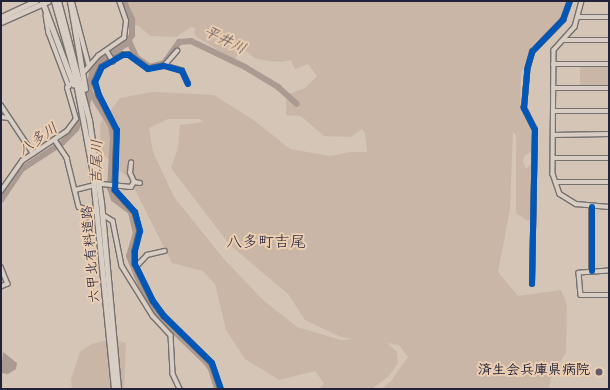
<!DOCTYPE html>
<html>
<head>
<meta charset="utf-8">
<style>
	body { margin:0 }
	#map { position:relative; width:610px; height:390px; overflow:hidden; background:#d4c5b7; font-family:"Gochi Hand","Klee One",sans-serif }
	div>[style] { position:absolute }
	.green>* { inset:0; background:#c9b6a6; transform-origin:0 0 }
	.water>* { inset:0; background:#ab9a92 }
	.river>* { height:6px; margin:-3px; padding:0 3px; transform-origin:3px; border-radius:3px; background:#ab9a92 }
	.roads { filter:drop-shadow(1px 0 #76706e) drop-shadow(-1px 0 #76706e) drop-shadow(0 1px #76706e) drop-shadow(0 -1px #76706e) }
	.street>* { height:3.5px; margin:-1.75px; padding:0 1.75px; transform-origin:1.75px; border-radius:1.75px; background:#d8cec3 }
	.primary>* { height:5px; margin:-2.5px; padding:0 2.5px; transform-origin:2.5px; border-radius:2.5px; background:#d8cec3 }
	.cycleway>* { height:6px; margin:-3px; padding:0 3px; transform-origin:3px; border-radius:3px; background:#0057b8 }
	.dots>* { width:11px; height:11px; translate:-50% -50%; box-sizing:border-box; border:2px solid #eccfb2; border-radius:50% }
	span { translate:-50% -50%; white-space:nowrap; text-align:center; line-height:1.15; -webkit-text-stroke:4px #eccfb2; paint-order:stroke }
	.street-label { font-size:14px; color:#22223b }
	.poi-label { font-size:14px; color:#22223b; font-weight:700 }
	.right { translate:-100% -50%; text-align:right }
	.water-label { font-size:15px; color:#464150; font-style:italic }
	.quarter-label { font-size:16px; color:#22223b }
	.frame { position:absolute; inset:0; border:2px solid #22223b; pointer-events:none }
</style>
</head>
<body>
<div id="map">
	<div class="green">
		<i style="clip-path:polygon(evenodd,128px 1px,567px 1px,562px 19px,532px 45px,521px 74px,520px 103px,534px 135px,534px 150px,525px 155px,523px 161px,526px 169px,531px 164px,533px 165px,531px 170px,532px 218px,528px 221px,516px 213px,516px 135px,513px 132px,510px 209px,498px 272px,518px 296px,561px 290px,567px 305px,566px 352px,551px 378px,549px 389px,382px 389px,391px 381px,408px 357px,399px 345px,387px 343px,397px 352px,398px 363px,388px 377px,371px 389px,319px 389px,324px 383px,315px 371px,279px 380px,245px 359px,226px 330px,215px 284px,203px 271px,172px 263px,130px 180px,101px 152px,100px 124px,120px 98px,152px 92px,214px 95px,255px 121px,290px 149px,330px 156px,351px 152px,367px 152px,365px 133px,362px 129px,351px 137px,324px 136px,301px 116px,286px 115px,286px 101px,289px 94px,305px 88px,317px 76px,308px 64px,295px 69px,291px 60px,282px 62px,267px 61px,254px 58px,245px 50px,239px 52px,234px 60px,197px 37px,194px 33px,196px 28px,191px 27px,176px 37px,150px 36px,138px 25px,133px 26px,132px 10px,128px 1px,168px 119px,200px 119px,203px 122px,180px 125px,178px 148px,171px 168px,229px 244px,288px 294px,305px 320px,341px 337px,353px 339px,341px 340px,297px 327px,263px 300px,223px 258px,174px 197px,153px 152px,149px 128px,168px 119px)"></i>
		<i style="left:580px;top:67px;width:29px;height:19px"></i>
		<i style="clip-path:polygon(111px 339px,126px 343px,124px 389px,72px 389px,71px 379px,80px 352px,92px 344px)"></i>
	</div>
	<div class="water">
		<i style="clip-path:polygon(3px 352px,17px 363px,16px 369px,8px 374px,1px 373px)"></i>
	</div>
	<div class="river">
		<i style="left:129px;top:41px;width:17px;rotate:66deg"></i>
		<i style="left:136px;top:57px;width:17px;rotate:36deg"></i>
		<i style="left:150px;top:67px;width:15px;rotate:-16deg"></i>
		<i style="left:164px;top:63px;width:26px;rotate:-54deg"></i>
		<i style="left:179px;top:42px;width:12px;rotate:-5deg"></i>
		<i style="left:191px;top:41px;width:60px;rotate:25.7deg"></i>
		<i style="left:245px;top:67px;width:39px;rotate:31deg"></i>
		<i style="left:278px;top:87px;width:25px;rotate:42deg"></i>
		<i style="left:90px;top:92px;width:40px;rotate:58deg"></i>
		<i style="left:111px;top:126px;width:11px;rotate:80deg"></i>
		<i style="left:113px;top:137px;width:51px;rotate:93.4deg"></i>
		<i style="left:110px;top:188px;width:12px;rotate:70deg"></i>
		<i style="left:114px;top:199px;width:21px;rotate:37deg"></i>
		<i style="left:131px;top:212px;width:22px;rotate:77deg"></i>
		<i style="left:136px;top:233px;width:24px;rotate:107deg"></i>
		<i style="left:129px;top:256px;width:43px;rotate:68.2deg"></i>
		<i style="left:145px;top:296px;width:22px;rotate:58deg"></i>
		<i style="left:157px;top:315px;width:68px;rotate:43.8deg"></i>
		<i style="left:206px;top:362px;width:9px;rotate:54deg"></i>
		<i style="left:211px;top:369px;width:21px;rotate:73deg"></i>
		<i style="left:1px;top:200px;width:37px;rotate:-56deg"></i>
		<i style="left:22px;top:169px;width:48px;rotate:-33deg"></i>
		<i style="left:62px;top:143px;width:20px;rotate:-45deg"></i>
		<i style="left:76px;top:129px;width:25px;rotate:-63deg"></i>
		<i style="left:87px;top:107px;width:35px;rotate:-82deg"></i>
		<i style="left:92px;top:72px;width:14px;rotate:-54deg"></i>
		<i style="left:100px;top:61px;width:31px;rotate:-33deg"></i>
		<i style="left:126px;top:44px;width:11px;rotate:-56deg"></i>
		<i style="left:132px;top:35px;width:16px;rotate:-90deg"></i>
		<i style="left:132px;top:19px;width:20px;rotate:-114deg"></i>
	</div>
	<div class="roads">
		<div class="street">
			<i style="left:582px;top:1px;width:27px;rotate:105deg"></i>
			<i style="left:575px;top:27px;width:31px;rotate:132deg"></i>
			<i style="left:554px;top:50px;width:124px;rotate:90.5deg"></i>
			<i style="left:553px;top:174px;width:21px;rotate:71deg"></i>
			<i style="left:560px;top:194px;width:19px;rotate:32deg"></i>
			<i style="left:576px;top:204px;width:33px;rotate:5deg"></i>
			<i style="left:73px;top:4px;width:63px;rotate:75.3deg"></i>
			<i style="left:46px;top:15px;width:18px;rotate:81deg"></i>
			<i style="left:49px;top:33px;width:57px;rotate:69.3deg"></i>
			<i style="left:579px;top:17px;width:30px"></i>
			<i style="left:565px;top:40px;width:44px"></i>
			<i style="left:107px;top:51px;width:12px;rotate:59deg"></i>
			<i style="left:553px;top:64px;width:56px"></i>
			<i style="left:164px;top:66px;width:20px;rotate:-49deg"></i>
			<i style="left:85px;top:71px;width:20px;rotate:-49deg"></i>
			<i style="left:98px;top:56px;width:32px;rotate:-35deg"></i>
			<i style="left:124px;top:38px;width:17px;rotate:-83deg"></i>
			<i style="left:126px;top:21px;width:21px;rotate:-109deg"></i>
			<i style="left:188px;top:84px;width:14px;rotate:-115deg"></i>
			<i style="left:182px;top:71px;width:19px;rotate:-164deg"></i>
			<i style="left:164px;top:66px;width:16px;rotate:169deg"></i>
			<i style="left:148px;top:69px;width:24px;rotate:-144deg"></i>
			<i style="left:129px;top:55px;width:6px;rotate:180deg"></i>
			<i style="left:123px;top:55px;width:24px;rotate:150deg"></i>
			<i style="left:102px;top:67px;width:17px;rotate:115deg"></i>
			<i style="left:95px;top:82px;width:14px;rotate:73deg"></i>
			<i style="left:99px;top:95px;width:39px;rotate:63deg"></i>
			<i style="left:117px;top:130px;width:60px;rotate:91.9deg"></i>
			<i style="left:115px;top:190px;width:30px;rotate:48deg"></i>
			<i style="left:135px;top:212px;width:20px;rotate:75deg"></i>
			<i style="left:140px;top:231px;width:21px;rotate:104deg"></i>
			<i style="left:135px;top:251px;width:13px;rotate:90deg"></i>
			<i style="left:135px;top:264px;width:41px;rotate:64.1deg"></i>
			<i style="left:153px;top:301px;width:19px;rotate:54deg"></i>
			<i style="left:164px;top:316px;width:67px;rotate:44.4deg"></i>
			<i style="left:212px;top:363px;width:28px;rotate:71deg"></i>
			<i style="left:553px;top:88px;width:56px"></i>
			<i style="left:1px;top:105px;width:58px;rotate:56.3deg"></i>
			<i style="left:553px;top:111px;width:56px"></i>
			<i style="left:1px;top:117px;width:8px;rotate:7deg"></i>
			<i style="left:553px;top:135px;width:56px;rotate:-1deg"></i>
			<i style="left:55px;top:140px;width:22px;rotate:56deg"></i>
			<i style="left:67px;top:158px;width:50px;rotate:76.2deg"></i>
			<i style="left:79px;top:207px;width:17px;rotate:17deg"></i>
			<i style="left:553px;top:158px;width:56px"></i>
			<i style="left:134px;top:182px;width:6px;rotate:9deg"></i>
			<i style="left:556px;top:182px;width:53px"></i>
			<i style="left:102px;top:184px;width:29px;rotate:6deg"></i>
			<i style="left:131px;top:187px;width:6px;rotate:-59deg"></i>
			<i style="left:134px;top:182px;width:10px;rotate:-114deg"></i>
			<i style="left:130px;top:173px;width:10px;rotate:-84deg"></i>
			<i style="left:75px;top:190px;width:16px;rotate:-14deg"></i>
			<i style="left:1px;top:191px;width:37px;rotate:-55deg"></i>
			<i style="left:22px;top:161px;width:54px;rotate:-33.7deg"></i>
			<i style="left:67px;top:131px;width:15px;rotate:-53deg"></i>
			<i style="left:76px;top:119px;width:32px;rotate:-106deg"></i>
			<i style="left:67px;top:88px;width:6px;rotate:-45deg"></i>
			<i style="left:592px;top:207px;width:64px;rotate:90deg"></i>
			<i style="left:105px;top:216px;width:9px;rotate:32deg"></i>
			<i style="left:113px;top:221px;width:46px;rotate:78.7deg"></i>
			<i style="left:122px;top:266px;width:59px;rotate:58.2deg"></i>
			<i style="left:153px;top:316px;width:26px;rotate:47deg"></i>
			<i style="left:171px;top:335px;width:39px;rotate:87deg"></i>
			<i style="left:173px;top:374px;width:17px;rotate:65deg"></i>
			<i style="left:88px;top:223px;width:5px;rotate:-37deg"></i>
			<i style="left:92px;top:220px;width:8px;rotate:-90deg"></i>
			<i style="left:1px;top:267px;width:18px;rotate:68deg"></i>
			<i style="left:8px;top:284px;width:8px;rotate:157deg"></i>
			<i style="left:136px;top:267px;width:16px;rotate:-47deg"></i>
			<i style="left:147px;top:255px;width:18px;rotate:-13deg"></i>
			<i style="left:609px;top:271px;width:30px;rotate:176deg"></i>
			<i style="left:579px;top:273px;width:22px;rotate:85deg"></i>
			<i style="left:581px;top:295px;width:28px"></i>
			<i style="left:532px;top:284px;width:154px;rotate:-88.9deg"></i>
			<i style="left:535px;top:130px;width:25px;rotate:-117deg"></i>
			<i style="left:524px;top:108px;width:38px;rotate:-85deg"></i>
			<i style="left:527px;top:70px;width:19px;rotate:-74deg"></i>
			<i style="left:532px;top:52px;width:45px;rotate:-45.9deg"></i>
			<i style="left:563px;top:20px;width:20px;rotate:-70deg"></i>
		</div>
		<div class="primary">
			<i style="left:42px;top:1px;width:89px;rotate:69.5deg"></i>
			<i style="left:54px;top:1px;width:74px;rotate:74.3deg"></i>
			<i style="left:74px;top:72px;width:98px;rotate:79.4deg"></i>
			<i style="left:92px;top:168px;width:222px;rotate:84.3deg"></i>
			<i style="left:58px;top:1px;width:123px;rotate:75.4deg"></i>
			<i style="left:89px;top:120px;width:83px;rotate:81.7deg"></i>
			<i style="left:101px;top:202px;width:188px;rotate:84.8deg"></i>
			<i style="left:70px;top:1px;width:89px;rotate:80.3deg"></i>
			<i style="left:1px;top:17px;width:38px;rotate:-25deg"></i>
			<i style="left:1px;top:22px;width:51px;rotate:-24.1deg"></i>
		</div>
	</div>
	<div class="cycleway">
		<i style="left:188px;top:84px;width:14px;rotate:-115deg"></i>
		<i style="left:182px;top:71px;width:19px;rotate:-164deg"></i>
		<i style="left:164px;top:66px;width:16px;rotate:169deg"></i>
		<i style="left:148px;top:69px;width:24px;rotate:-144deg"></i>
		<i style="left:129px;top:55px;width:6px;rotate:180deg"></i>
		<i style="left:123px;top:55px;width:24px;rotate:150deg"></i>
		<i style="left:102px;top:67px;width:17px;rotate:115deg"></i>
		<i style="left:95px;top:82px;width:14px;rotate:73deg"></i>
		<i style="left:99px;top:95px;width:39px;rotate:63deg"></i>
		<i style="left:117px;top:130px;width:60px;rotate:91.9deg"></i>
		<i style="left:115px;top:190px;width:30px;rotate:48deg"></i>
		<i style="left:135px;top:212px;width:20px;rotate:75deg"></i>
		<i style="left:140px;top:231px;width:21px;rotate:104deg"></i>
		<i style="left:135px;top:251px;width:13px;rotate:90deg"></i>
		<i style="left:135px;top:264px;width:41px;rotate:64.1deg"></i>
		<i style="left:153px;top:301px;width:19px;rotate:54deg"></i>
		<i style="left:164px;top:316px;width:67px;rotate:44.4deg"></i>
		<i style="left:212px;top:363px;width:28px;rotate:71deg"></i>
		<i style="left:592px;top:207px;width:64px;rotate:90deg"></i>
		<i style="left:532px;top:284px;width:154px;rotate:-88.9deg"></i>
		<i style="left:535px;top:130px;width:25px;rotate:-117deg"></i>
		<i style="left:524px;top:108px;width:38px;rotate:-85deg"></i>
		<i style="left:527px;top:70px;width:19px;rotate:-74deg"></i>
		<i style="left:532px;top:52px;width:45px;rotate:-45.9deg"></i>
		<i style="left:563px;top:20px;width:20px;rotate:-70deg"></i>
	</div>
	<div class="dots">
		<i style="left:599px;top:372px;background:#605b66"></i>
	</div>
	<div class="street-label">
		<span style="left:93px;top:254px;rotate:-95deg">六甲北有料道路</span>
	</div>
	<div class="poi-label">
		<span class="right" style="left:590px;top:372px">済生会兵庫県病院</span>
	</div>
	<div class="water-label">
		<span style="left:224px;top:42px;rotate:26deg">平井川</span>
		<span style="left:39px;top:141px;rotate:-35deg">八多川</span>
		<span style="left:99px;top:162px;rotate:-89deg">吉尾川</span>
	</div>
	<div class="quarter-label">
		<span style="left:266px;top:245px">八多町吉尾</span>
	</div>
	<div class="frame"></div>
</div>
</body>
</html>
